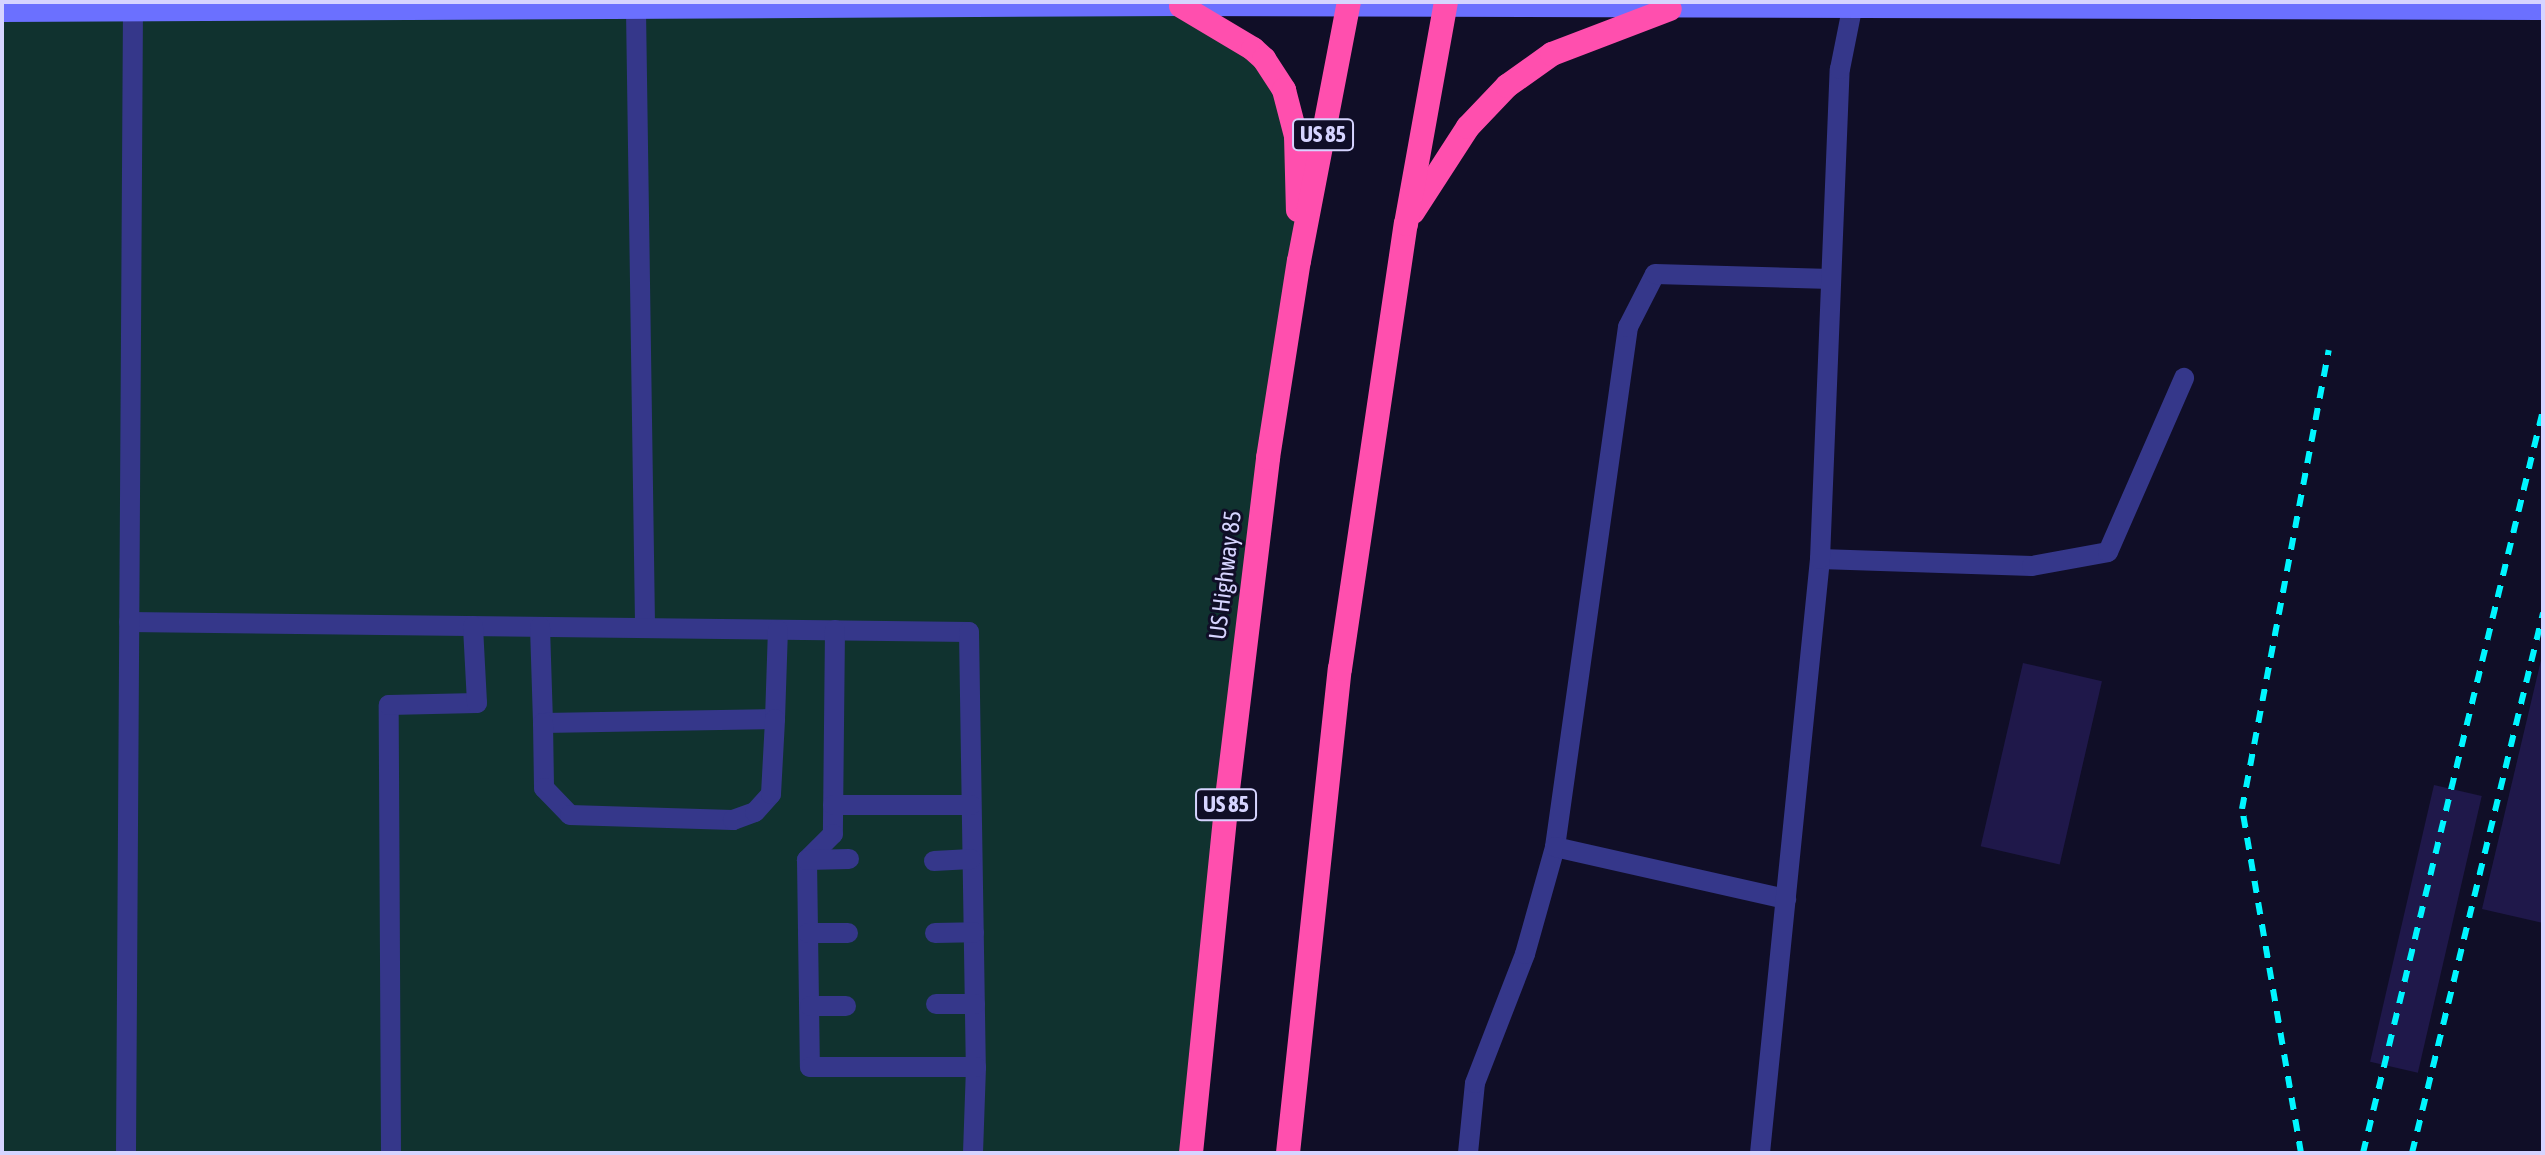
<!DOCTYPE html>
<html>
<head>
<meta charset="utf-8">
<style>
	body { margin:0 }
	#map { position:relative; width:2545px; height:1155px; overflow:hidden; background:#100e27; font-family:"Asap Condensed",sans-serif }
	div>[style] { position:absolute }
	.green>* { inset:0; background:#10322f }
	.building>* { inset:0; background:#1f184a; transform-origin:0 0 }
	.lane>* { height:20px; margin:-10px; padding:0 10px; transform-origin:10px; border-radius:10px; background:#35378a }
	.secondary>* { height:20px; margin:-10px; padding:0 10px; transform-origin:10px; border-radius:10px; background:#6b70ff }
	.highway>* { height:24px; margin:-12px; padding:0 12px; transform-origin:12px; border-radius:12px; background:#ff4fae }
	.rail>* { height:6px; margin-top:-3px; transform-origin:0; background:repeating-linear-gradient(90deg,#00f5ff 0 12px,transparent 0 22px) }
	span { translate:-50% -50%; white-space:nowrap; text-align:center; line-height:1.15; -webkit-text-stroke:6px #100e27; paint-order:stroke }
	.shield-label span { padding:2px 6px; background:#100e27; border:2px solid; border-radius:6px; -webkit-text-stroke-width:0 }
	.shield-label { font-size:22px; color:#d6d4ff; font-weight:700 }
	.street-label { font-size:24px; color:#d6d4ff }
	.frame { position:absolute; inset:0; border:4px solid #d6d4ff; pointer-events:none }
</style>
</head>
<body>
<div id="map">
	<div class="green">
		<i style="clip-path:polygon(1181px 6px,1234px 37px,1284px 90px,1299px 261px,1191px 1153px,2px 1153px,2px 12px)"></i>
	</div>
	<div class="building">
		<i style="clip-path:polygon(2542px 656px,2543px 656px,2543px 923px,2482px 909px)"></i>
		<i style="left:2023px;top:663px;width:81px;height:188px;rotate:13deg"></i>
		<i style="left:2434px;top:785px;width:49px;height:284px;rotate:13deg"></i>
	</div>
	<div class="lane">
		<i style="left:636px;top:10px;width:616px;rotate:89.16deg"></i>
		<i style="left:1820px;top:559px;width:212px;rotate:1.9deg"></i>
		<i style="left:2032px;top:566px;width:77px;rotate:-10.4deg"></i>
		<i style="left:2108px;top:552px;width:190px;rotate:-66.4deg"></i>
		<i style="left:129px;top:622px;width:840px;rotate:0.68deg"></i>
		<i style="left:969px;top:632px;width:435px;rotate:89.1deg"></i>
		<i style="left:976px;top:1067px;width:86px;rotate:92deg"></i>
		<i style="left:540px;top:627px;width:96px;rotate:88.2deg"></i>
		<i style="left:543px;top:723px;width:232px;rotate:-1deg"></i>
		<i style="left:775px;top:719px;width:89px;rotate:-88.1deg"></i>
		<i style="left:835px;top:630px;width:204px;rotate:90.6deg"></i>
		<i style="left:833px;top:834px;width:37px;rotate:135deg"></i>
		<i style="left:807px;top:860px;width:207px;rotate:89.2deg"></i>
		<i style="left:810px;top:1067px;width:166px"></i>
		<i style="left:543px;top:723px;width:65px;rotate:89.1deg"></i>
		<i style="left:544px;top:788px;width:37px;rotate:46deg"></i>
		<i style="left:570px;top:815px;width:163px;rotate:1.8deg"></i>
		<i style="left:733px;top:820px;width:23px;rotate:-20deg"></i>
		<i style="left:755px;top:812px;width:24px;rotate:-48deg"></i>
		<i style="left:771px;top:794px;width:75px;rotate:-86.9deg"></i>
		<i style="left:833px;top:805px;width:138px"></i>
		<i style="left:1555px;top:847px;width:525px;rotate:-82.01deg"></i>
		<i style="left:1628px;top:327px;width:59px;rotate:-63deg"></i>
		<i style="left:1655px;top:274px;width:176px;rotate:1.6deg"></i>
		<i style="left:807px;top:860px;width:42px;rotate:-1.4deg"></i>
		<i style="left:934px;top:861px;width:37px;rotate:-3deg"></i>
		<i style="left:808px;top:933px;width:40px"></i>
		<i style="left:935px;top:933px;width:39px;rotate:-1deg"></i>
		<i style="left:936px;top:1004px;width:39px"></i>
		<i style="left:810px;top:1006px;width:36px"></i>
		<i style="left:126px;top:1153px;width:1151px;rotate:-89.65deg"></i>
		<i style="left:391px;top:1153px;width:448px;rotate:-90.3deg"></i>
		<i style="left:389px;top:705px;width:88px;rotate:-1.3deg"></i>
		<i style="left:477px;top:703px;width:77px;rotate:-93deg"></i>
		<i style="left:1468px;top:1153px;width:70px;rotate:-84.3deg"></i>
		<i style="left:1475px;top:1083px;width:138px;rotate:-68.8deg"></i>
		<i style="left:1525px;top:954px;width:111px;rotate:-74.3deg"></i>
		<i style="left:1555px;top:847px;width:237px;rotate:12.7deg"></i>
		<i style="left:1760px;top:1153px;width:597px;rotate:-84.23deg"></i>
		<i style="left:1820px;top:559px;width:490px;rotate:-87.7deg"></i>
		<i style="left:1840px;top:69px;width:61px;rotate:-78.7deg"></i>
	</div>
	<div class="secondary">
		<i style="left:2px;top:12px;width:1179px;rotate:-0.29deg"></i>
		<i style="left:1181px;top:6px;width:1362px;rotate:0.17deg"></i>
	</div>
	<div class="highway">
		<i style="left:1181px;top:6px;width:84px;rotate:30.8deg"></i>
		<i style="left:1253px;top:49px;width:15px;rotate:42deg"></i>
		<i style="left:1264px;top:59px;width:37px;rotate:57deg"></i>
		<i style="left:1284px;top:90px;width:48px;rotate:75.4deg"></i>
		<i style="left:1296px;top:136px;width:74px;rotate:88.5deg"></i>
		<i style="left:1413px;top:212px;width:101px;rotate:-57.1deg"></i>
		<i style="left:1468px;top:127px;width:57px;rotate:-46.4deg"></i>
		<i style="left:1507px;top:86px;width:55px;rotate:-35.4deg"></i>
		<i style="left:1552px;top:54px;width:126px;rotate:-20.9deg"></i>
		<i style="left:1191px;top:1153px;width:349px;rotate:-84.2deg"></i>
		<i style="left:1226px;top:806px;width:351px;rotate:-83.1deg"></i>
		<i style="left:1268px;top:458px;width:199px;rotate:-81.1deg"></i>
		<i style="left:1299px;top:261px;width:264px;rotate:-79.1deg"></i>
		<i style="left:1288px;top:1153px;width:487px;rotate:-83.9deg"></i>
		<i style="left:1340px;top:669px;width:450px;rotate:-81.6deg"></i>
		<i style="left:1406px;top:224px;width:226px;rotate:-79.8deg"></i>
	</div>
	<div class="rail">
		<i style="left:2301px;top:1153px;width:349px;rotate:-99.7deg"></i>
		<i style="left:2242px;top:809px;width:467px;rotate:-79.3deg"></i>
		<i style="left:2363px;top:1153px;width:764px;rotate:-76.38deg"></i>
		<i style="left:2412px;top:1153px;width:556px;rotate:-76.36deg"></i>
	</div>
	<div class="shield-label">
		<span style="left:1323px;top:135px">US 85</span>
		<span style="left:1226px;top:805px">US 85</span>
	</div>
	<div class="street-label">
		<span style="left:1225px;top:575px;rotate:-83deg">US Highway 85</span>
	</div>
	<div class="frame"></div>
</div>
</body>
</html>
